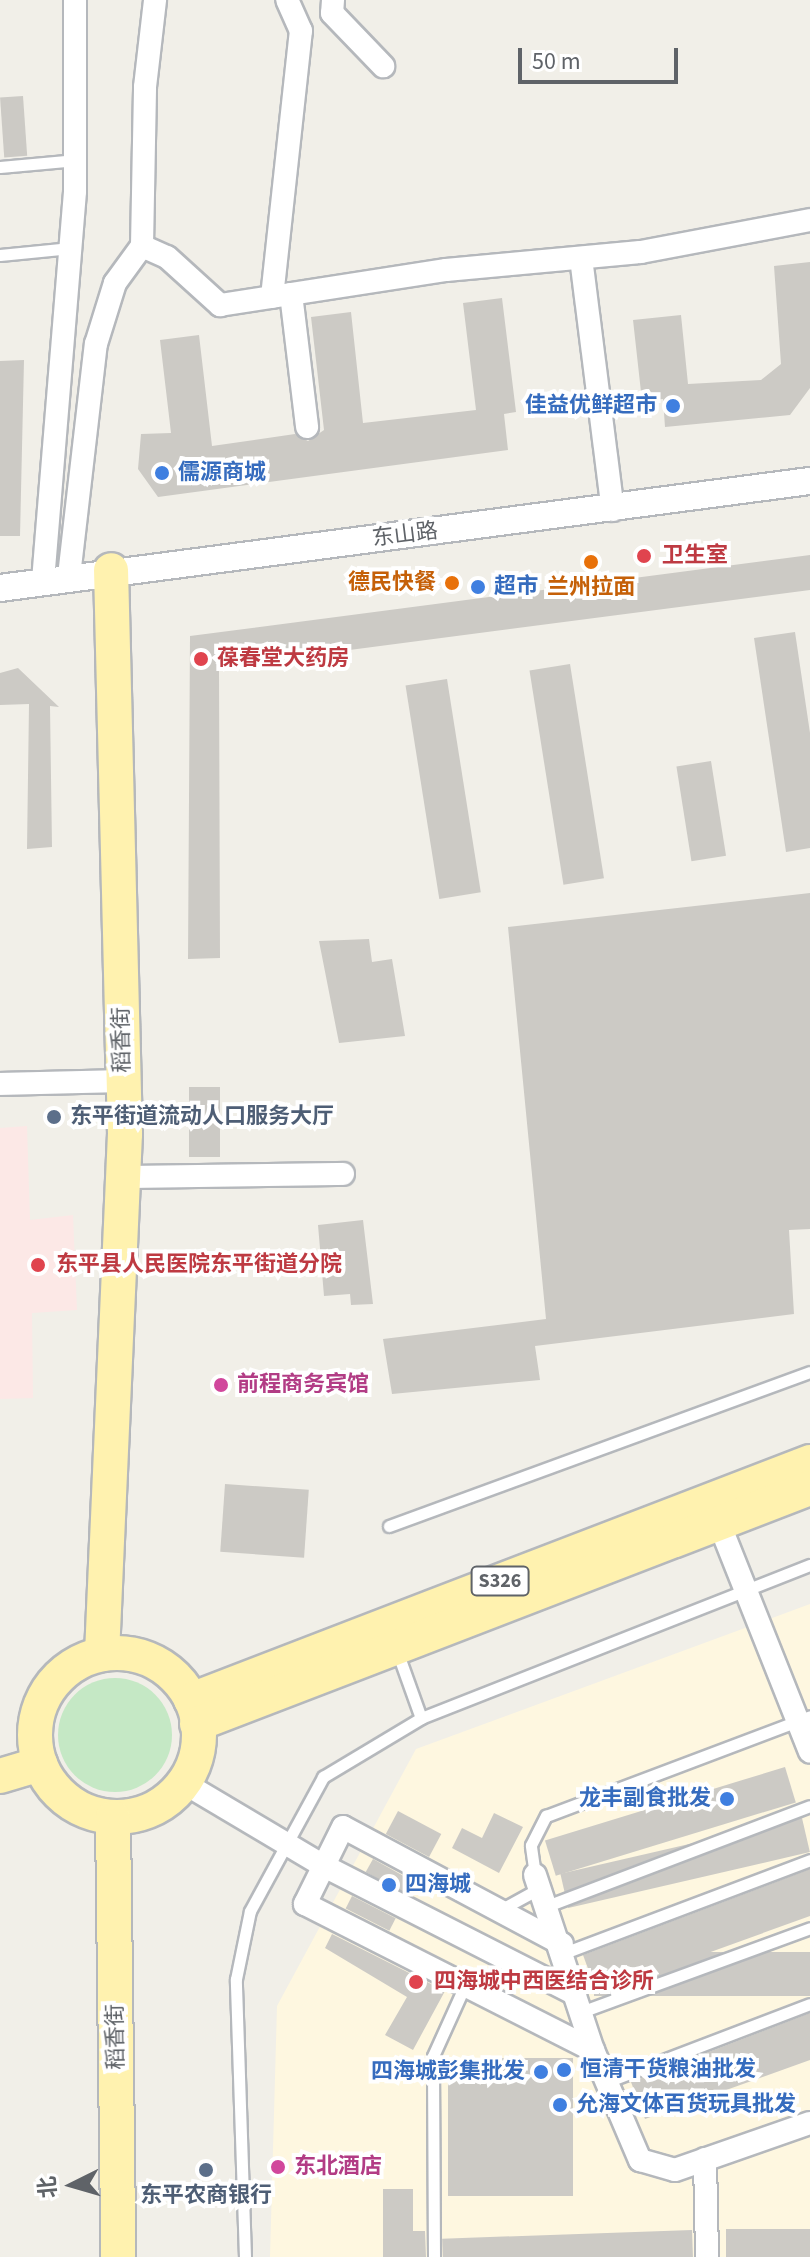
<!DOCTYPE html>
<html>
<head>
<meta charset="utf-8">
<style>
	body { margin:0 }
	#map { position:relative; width:810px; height:2257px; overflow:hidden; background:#f1efe8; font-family:"Source Sans 3","Noto Sans SC",sans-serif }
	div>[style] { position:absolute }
	.commercial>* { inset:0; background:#fef7e0 }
	.medical>* { inset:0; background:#fce8e6 }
	.green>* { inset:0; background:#c5e8c5 }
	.round { border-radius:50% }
	.building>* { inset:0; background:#cccac5; transform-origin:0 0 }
	.roads { filter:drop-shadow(2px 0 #b5b8bc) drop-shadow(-2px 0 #b5b8bc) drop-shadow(0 2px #b5b8bc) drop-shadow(0 -2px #b5b8bc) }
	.service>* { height:11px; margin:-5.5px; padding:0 5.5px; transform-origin:5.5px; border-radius:5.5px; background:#fff }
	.minor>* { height:22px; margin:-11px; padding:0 11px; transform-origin:11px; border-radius:11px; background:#fff }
	.tertiary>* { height:26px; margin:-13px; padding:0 13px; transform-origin:13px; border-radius:13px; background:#fff }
	.primary>* { height:34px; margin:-17px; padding:0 17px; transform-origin:17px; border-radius:17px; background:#fff2af }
	.primary>.ring { margin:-17px; padding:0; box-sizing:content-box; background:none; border:34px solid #fff2af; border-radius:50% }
	.dots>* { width:22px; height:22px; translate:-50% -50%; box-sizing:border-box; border:4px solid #fff; border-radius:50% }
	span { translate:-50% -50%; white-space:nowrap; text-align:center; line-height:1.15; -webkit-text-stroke:8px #fff; paint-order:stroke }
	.shield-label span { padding:2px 6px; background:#fff; border:2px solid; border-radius:6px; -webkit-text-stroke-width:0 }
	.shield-label { font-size:20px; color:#5f6368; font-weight:700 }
	.shop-label { font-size:22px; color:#366cbe; font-weight:700 }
	.right { translate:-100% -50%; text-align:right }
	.left { translate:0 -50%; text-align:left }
	.street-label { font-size:22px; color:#5f6368 }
	.health-label { font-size:22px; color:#be3a42; font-weight:700 }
	.food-label { font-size:22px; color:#c56008; font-weight:700 }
	.service-label { font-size:22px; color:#4e5e75; font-weight:700 }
	.hotel-label { font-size:22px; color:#b23c85; font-weight:700 }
	.north { position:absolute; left:32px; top:2145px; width:80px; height:80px; -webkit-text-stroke:6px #fff; paint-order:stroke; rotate:265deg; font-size:22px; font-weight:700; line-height:32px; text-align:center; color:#5f6368 }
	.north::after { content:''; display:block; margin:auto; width:28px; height:36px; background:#5f6368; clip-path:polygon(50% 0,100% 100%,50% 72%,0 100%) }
	.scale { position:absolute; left:518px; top:48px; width:160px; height:36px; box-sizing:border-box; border:4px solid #5f6368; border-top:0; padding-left:10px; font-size:24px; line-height:28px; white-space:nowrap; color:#5f6368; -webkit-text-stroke:6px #fff; paint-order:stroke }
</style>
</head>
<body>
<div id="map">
	<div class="commercial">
		<i style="clip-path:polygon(810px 1604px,810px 2257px,270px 2257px,277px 2006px,416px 1749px)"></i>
	</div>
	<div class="medical">
		<i style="clip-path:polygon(27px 1126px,30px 1220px,73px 1215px,77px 1310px,32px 1313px,33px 1398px,0 1399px,0 1128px)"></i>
	</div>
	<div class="green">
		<i class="round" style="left:58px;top:1678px;width:114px;height:114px"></i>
	</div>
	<div class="building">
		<i style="left:23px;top:96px;width:60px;height:23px;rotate:86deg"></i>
		<i style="clip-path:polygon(810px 262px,810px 388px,790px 415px,665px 427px,663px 399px,642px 401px,633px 320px,681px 315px,688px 384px,761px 380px,781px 364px,774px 266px)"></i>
		<i style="clip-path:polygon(502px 298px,516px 412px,504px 414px,508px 450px,158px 497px,138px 469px,141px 434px,171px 433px,160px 340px,199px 335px,212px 446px,295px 434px,308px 441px,324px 430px,311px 317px,351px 312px,363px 423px,476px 410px,463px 303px)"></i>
		<i style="clip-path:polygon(24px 360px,20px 536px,0 536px,0 361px)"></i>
		<i style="clip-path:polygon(810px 555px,810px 590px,219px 667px,220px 958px,188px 959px,190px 636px)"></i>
		<i style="clip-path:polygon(795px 632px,810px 733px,810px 848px,786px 852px,754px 638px)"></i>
		<i style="left:570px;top:664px;width:217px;height:41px;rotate:81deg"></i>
		<i style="clip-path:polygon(18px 668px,59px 707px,50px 706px,52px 847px,27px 849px,29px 704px,0 705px,0 673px)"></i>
		<i style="left:447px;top:679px;width:216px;height:42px;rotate:81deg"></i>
		<i style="left:711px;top:761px;width:96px;height:35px;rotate:81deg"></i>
		<i style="clip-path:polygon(810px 893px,810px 1229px,789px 1230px,794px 1314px,535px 1346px,540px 1380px,392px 1394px,383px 1339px,546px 1319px,508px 927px)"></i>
		<i style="clip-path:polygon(369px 939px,372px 962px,392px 959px,405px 1036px,339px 1043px,319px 941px)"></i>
		<i style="left:189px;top:1087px;width:31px;height:70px"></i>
		<i style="clip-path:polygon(363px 1220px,373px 1304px,351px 1305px,350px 1294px,324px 1296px,318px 1225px)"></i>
		<i style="left:225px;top:1484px;width:84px;height:68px;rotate:4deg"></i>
		<i style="left:785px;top:1767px;width:37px;height:251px;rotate:73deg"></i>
		<i style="left:398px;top:1811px;width:49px;height:26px;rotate:28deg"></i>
		<i style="clip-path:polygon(494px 1813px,523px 1827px,499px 1873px,452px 1848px,462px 1828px,482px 1838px)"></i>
		<i style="left:802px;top:1818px;width:35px;height:248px;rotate:77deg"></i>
		<i style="left:373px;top:1859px;width:48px;height:15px;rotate:29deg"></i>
		<i style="clip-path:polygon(810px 1869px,810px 1916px,597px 1993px,583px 1955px)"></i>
		<i style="left:352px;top:1896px;width:49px;height:14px;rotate:27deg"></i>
		<i style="clip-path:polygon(332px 1934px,445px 1991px,413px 2050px,385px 2035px,407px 1997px,325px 1948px)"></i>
		<i style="left:810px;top:1952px;width:44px;height:216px;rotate:90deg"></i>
		<i style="clip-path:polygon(810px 2013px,810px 2060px,645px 2119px,631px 2082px)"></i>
		<i style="left:573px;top:2058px;width:138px;height:125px;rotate:90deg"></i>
		<i style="clip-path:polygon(383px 2189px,413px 2189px,413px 2231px,425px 2231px,426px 2257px,383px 2257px)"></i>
		<i style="left:810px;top:2229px;width:28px;height:84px;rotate:90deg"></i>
		<i style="left:692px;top:2230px;width:27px;height:250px;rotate:88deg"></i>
	</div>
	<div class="roads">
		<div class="service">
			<i style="left:0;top:167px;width:77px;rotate:-5.2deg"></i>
			<i style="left:0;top:255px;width:71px;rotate:-5.6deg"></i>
			<i style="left:389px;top:1526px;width:448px;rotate:-20.1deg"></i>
			<i style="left:397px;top:1651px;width:71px;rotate:70.3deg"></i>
			<i style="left:535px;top:1875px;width:30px;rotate:-98deg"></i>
			<i style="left:531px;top:1845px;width:33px;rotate:-63deg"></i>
			<i style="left:546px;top:1816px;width:282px;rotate:-20.7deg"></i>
			<i style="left:547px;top:1906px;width:281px;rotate:-20.8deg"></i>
			<i style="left:500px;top:1910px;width:46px;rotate:-28.8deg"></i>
			<i style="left:564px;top:1953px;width:263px;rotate:-20.7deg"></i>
			<i style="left:581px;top:2012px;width:244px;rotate:-20.1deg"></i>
			<i style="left:606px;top:2082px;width:218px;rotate:-20.9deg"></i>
			<i style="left:245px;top:2257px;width:278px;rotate:-91.9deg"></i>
			<i style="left:236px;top:1979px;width:69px;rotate:-78.4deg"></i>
			<i style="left:250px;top:1911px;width:153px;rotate:-61.4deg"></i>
			<i style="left:323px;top:1777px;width:114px;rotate:-31deg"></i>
			<i style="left:421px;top:1718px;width:418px;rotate:-21.5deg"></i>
			<i style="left:434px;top:2257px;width:201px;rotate:-90.3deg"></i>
			<i style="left:433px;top:2056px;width:78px;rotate:-65.7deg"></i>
		</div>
		<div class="minor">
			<i style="left:333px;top:0;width:13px;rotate:94deg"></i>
			<i style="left:332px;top:13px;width:74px;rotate:46.1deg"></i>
			<i style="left:142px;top:246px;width:27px;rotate:24deg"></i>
			<i style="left:167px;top:257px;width:72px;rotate:42.2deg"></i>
			<i style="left:220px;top:305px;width:229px;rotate:-8.8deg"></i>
			<i style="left:446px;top:270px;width:196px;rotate:-5.3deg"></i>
			<i style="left:641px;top:252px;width:172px;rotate:-10.7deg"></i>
			<i style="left:581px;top:258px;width:254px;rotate:82.8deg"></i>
			<i style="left:291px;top:294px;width:134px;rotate:83.1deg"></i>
			<i style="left:272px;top:297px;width:268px;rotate:-83.8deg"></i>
			<i style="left:301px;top:31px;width:34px;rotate:-114deg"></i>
			<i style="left:69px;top:576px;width:234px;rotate:-83.4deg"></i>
			<i style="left:96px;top:344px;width:64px;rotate:-72.7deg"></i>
			<i style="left:115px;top:283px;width:46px;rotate:-53.9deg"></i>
			<i style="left:142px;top:246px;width:159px;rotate:-88.9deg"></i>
			<i style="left:145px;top:87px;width:88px;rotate:-83.4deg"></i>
			<i style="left:43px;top:581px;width:391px;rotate:-85.3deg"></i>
			<i style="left:75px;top:191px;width:191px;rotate:-90deg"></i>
			<i style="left:0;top:1084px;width:123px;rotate:-1.4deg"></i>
			<i style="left:123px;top:1177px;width:220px;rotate:-0.8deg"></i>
			<i style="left:719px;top:1523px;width:246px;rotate:68.3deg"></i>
			<i style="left:184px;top:1783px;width:163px;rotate:30.7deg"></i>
			<i style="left:324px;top:1866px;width:282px;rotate:27deg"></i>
			<i style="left:535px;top:1875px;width:184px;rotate:71.7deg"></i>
			<i style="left:593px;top:2050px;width:120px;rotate:66.9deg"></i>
			<i style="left:640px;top:2160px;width:36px;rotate:16deg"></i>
			<i style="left:675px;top:2170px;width:143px;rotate:-19.2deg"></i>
			<i style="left:562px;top:1944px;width:248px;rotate:-151.9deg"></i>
			<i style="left:343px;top:1827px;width:86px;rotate:116.3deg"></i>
			<i style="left:305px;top:1904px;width:323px;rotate:26.9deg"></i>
			<i style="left:705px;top:2159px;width:98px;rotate:88.8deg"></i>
		</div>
		<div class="tertiary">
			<i style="left:0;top:588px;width:817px;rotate:-7.53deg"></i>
		</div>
		<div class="primary">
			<i class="ring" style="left:35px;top:1653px;width:130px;height:130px"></i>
			<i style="left:102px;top:1654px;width:521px;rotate:-87.47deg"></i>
			<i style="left:125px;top:1134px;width:564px;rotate:-91.42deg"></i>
			<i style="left:191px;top:1700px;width:663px;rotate:-21.03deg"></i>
			<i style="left:197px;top:1724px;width:657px;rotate:-21.06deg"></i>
			<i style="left:0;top:1776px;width:42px;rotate:-16.7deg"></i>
			<i style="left:113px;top:1818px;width:439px;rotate:89.3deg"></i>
		</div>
	</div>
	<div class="dots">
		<i style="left:673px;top:406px;background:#3f7fe0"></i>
		<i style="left:162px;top:473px;background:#3f7fe0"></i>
		<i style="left:644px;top:556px;background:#e0444e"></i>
		<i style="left:591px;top:562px;background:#e8710a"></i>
		<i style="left:452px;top:583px;background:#e8710a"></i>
		<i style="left:478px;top:587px;background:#3f7fe0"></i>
		<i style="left:201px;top:659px;background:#e0444e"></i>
		<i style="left:54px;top:1117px;background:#5c6f8a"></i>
		<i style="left:38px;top:1265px;background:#e0444e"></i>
		<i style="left:221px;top:1385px;background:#d1479c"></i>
		<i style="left:727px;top:1799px;background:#3f7fe0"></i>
		<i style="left:389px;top:1885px;background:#3f7fe0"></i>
		<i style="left:416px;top:1982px;background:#e0444e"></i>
		<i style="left:564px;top:2070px;background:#3f7fe0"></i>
		<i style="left:541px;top:2072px;background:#3f7fe0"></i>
		<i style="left:560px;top:2105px;background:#3f7fe0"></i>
		<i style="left:278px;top:2167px;background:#d1479c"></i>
		<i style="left:206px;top:2170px;background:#5c6f8a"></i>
	</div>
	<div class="shield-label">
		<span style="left:500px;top:1581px">S326</span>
	</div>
	<div class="shop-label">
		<span class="right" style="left:657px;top:406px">佳益优鲜超市</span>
		<span class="left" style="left:178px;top:473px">儒源商城</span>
		<span class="left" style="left:494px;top:587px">超市</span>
		<span class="right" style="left:711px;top:1799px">龙丰副食批发</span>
		<span class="left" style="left:405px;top:1885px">四海城</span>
		<span class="left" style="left:580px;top:2070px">恒清干货粮油批发</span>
		<span class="right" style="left:525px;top:2072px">四海城彭集批发</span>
		<span class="left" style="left:576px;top:2105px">允海文体百货玩具批发</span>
	</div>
	<div class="street-label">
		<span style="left:405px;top:535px;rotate:-7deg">东山路</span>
		<span style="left:122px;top:1040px;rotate:-91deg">稻香街</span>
		<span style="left:116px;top:2037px;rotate:-91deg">稻香街</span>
	</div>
	<div class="health-label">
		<span class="left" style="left:662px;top:556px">卫生室</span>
		<span class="left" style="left:217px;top:659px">葆春堂大药房</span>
		<span class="left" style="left:56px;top:1265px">东平县人民医院东平街道分院</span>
		<span class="left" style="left:434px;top:1982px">四海城中西医结合诊所</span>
	</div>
	<div class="food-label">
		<span class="right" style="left:436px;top:583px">德民快餐</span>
		<span style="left:591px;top:588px">兰州拉面</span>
	</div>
	<div class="service-label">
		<span class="left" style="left:70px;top:1117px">东平街道流动人口服务大厅</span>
		<span style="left:206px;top:2196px">东平农商银行</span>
	</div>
	<div class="hotel-label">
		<span class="left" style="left:237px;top:1385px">前程商务宾馆</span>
		<span class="left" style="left:294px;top:2167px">东北酒店</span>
	</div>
	<div class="north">北</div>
	<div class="scale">50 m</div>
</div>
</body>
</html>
